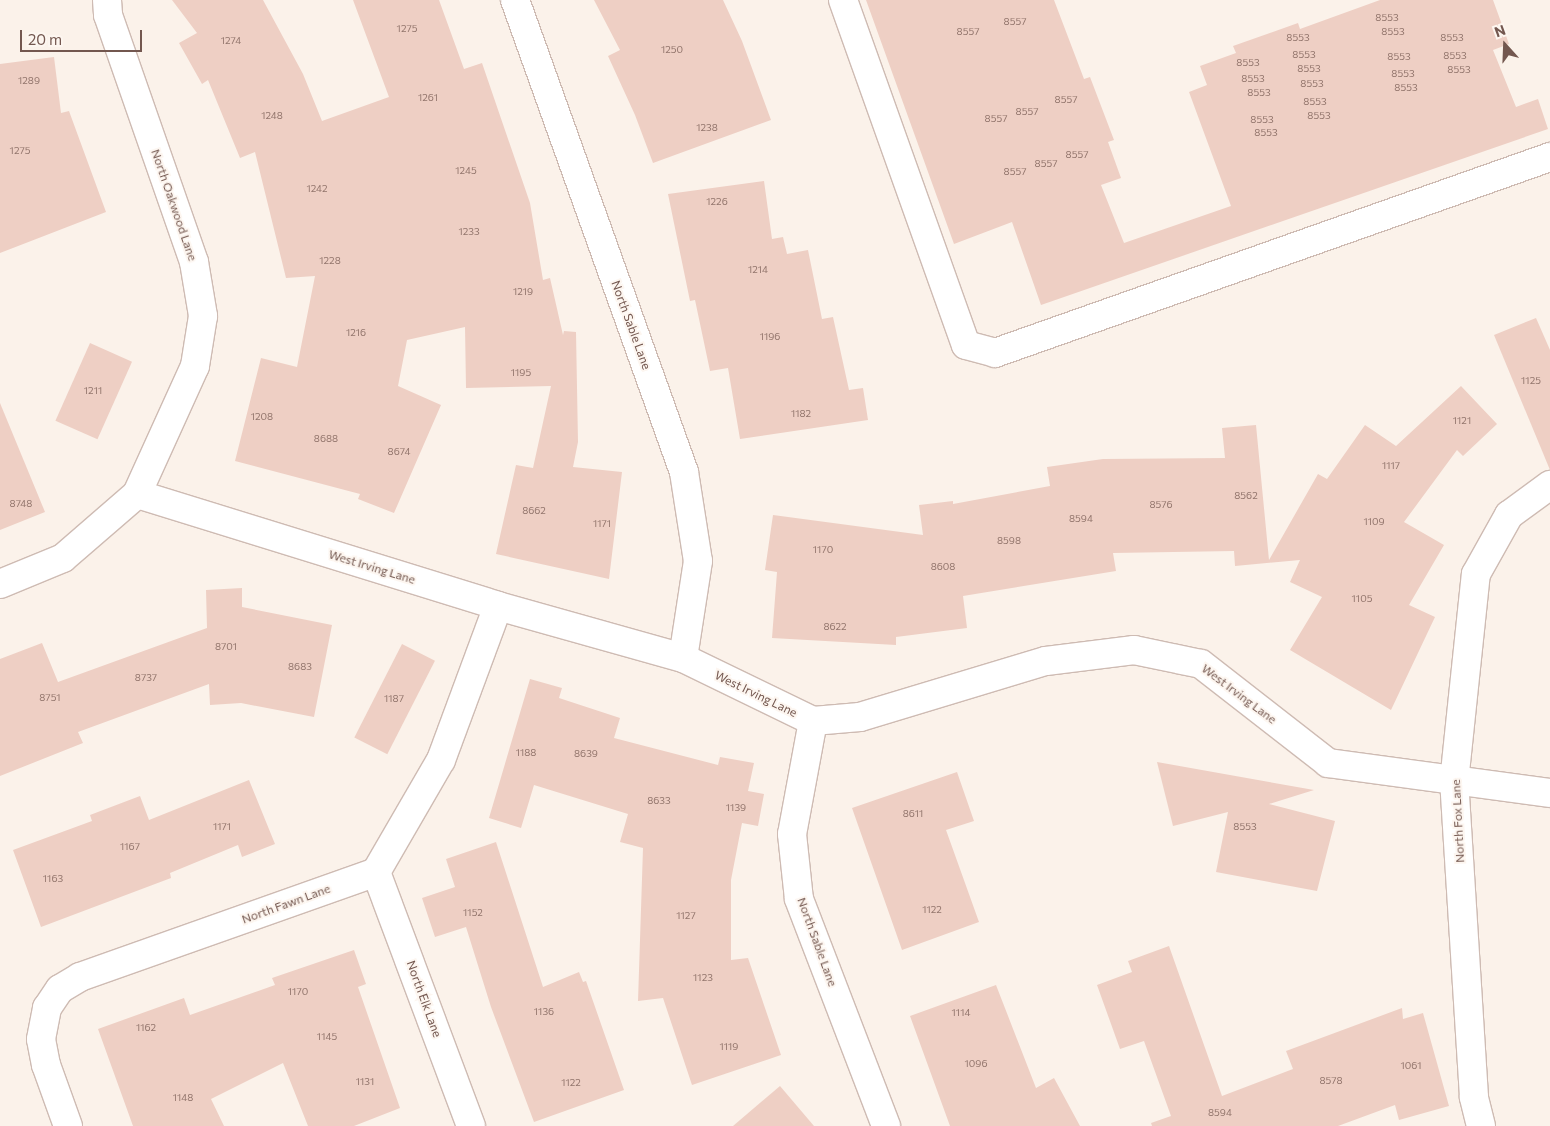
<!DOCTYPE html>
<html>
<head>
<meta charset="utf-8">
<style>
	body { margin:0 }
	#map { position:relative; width:1550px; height:1126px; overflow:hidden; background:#fbf2ea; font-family:Commissioner,sans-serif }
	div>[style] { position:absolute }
	.building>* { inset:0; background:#eecfc4; transform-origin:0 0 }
	.roads { filter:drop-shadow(1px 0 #cebbb3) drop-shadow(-1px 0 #cebbb3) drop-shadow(0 1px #cebbb3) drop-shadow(0 -1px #cebbb3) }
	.minor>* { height:28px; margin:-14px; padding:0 14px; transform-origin:14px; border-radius:14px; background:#fff }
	span { translate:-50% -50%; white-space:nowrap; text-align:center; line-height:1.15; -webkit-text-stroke:4px #fdf6f0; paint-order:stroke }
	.number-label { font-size:10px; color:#92756c }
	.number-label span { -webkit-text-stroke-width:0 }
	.street-label { font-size:12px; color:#73574f }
	.north { position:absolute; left:1480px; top:20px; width:50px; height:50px; -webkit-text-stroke:4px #fdf6f0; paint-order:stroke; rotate:340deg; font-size:14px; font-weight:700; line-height:20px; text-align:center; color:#73574f }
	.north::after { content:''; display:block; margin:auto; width:18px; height:22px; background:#73574f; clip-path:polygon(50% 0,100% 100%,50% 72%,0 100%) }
	.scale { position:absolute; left:20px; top:30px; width:122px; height:22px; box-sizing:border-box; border:2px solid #73574f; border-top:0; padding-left:6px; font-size:15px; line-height:18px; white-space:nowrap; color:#73574f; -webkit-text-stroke:4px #fdf6f0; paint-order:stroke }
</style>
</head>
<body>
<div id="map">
	<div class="building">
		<i style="clip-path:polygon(172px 0,263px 0,303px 74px,322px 121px,389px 97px,353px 0,439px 0,464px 69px,482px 63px,530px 203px,543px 280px,550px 278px,563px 335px,564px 331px,576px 332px,578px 442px,573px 467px,622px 472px,609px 579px,496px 554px,516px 465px,533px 468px,551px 386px,466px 388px,465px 327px,407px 340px,398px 386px,441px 405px,394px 513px,358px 499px,360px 494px,235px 461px,261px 358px,297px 367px,315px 276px,286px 278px,255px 152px,240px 158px,208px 80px,202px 84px,179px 43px,197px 33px)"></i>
		<i style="clip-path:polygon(594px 0,723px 0,742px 41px,771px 120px,653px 163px,635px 115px,608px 56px,620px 50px)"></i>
		<i style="clip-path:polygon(866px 0,1054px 0,1084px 79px,1090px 77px,1114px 140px,1108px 142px,1121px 178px,1101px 185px,1124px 243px,1231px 206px,1189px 92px,1207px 85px,1200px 66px,1236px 53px,1233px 46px,1298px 23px,1300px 29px,1380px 0,1493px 0,1509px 44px,1493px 50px,1516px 107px,1538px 99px,1548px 129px,1041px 305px,1012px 222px,954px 244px)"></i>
		<i style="clip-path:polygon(54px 57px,61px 113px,69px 111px,106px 212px,0 253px,0 64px)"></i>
		<i style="clip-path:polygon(764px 181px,772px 239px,783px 237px,787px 254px,808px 250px,822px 319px,833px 317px,849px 390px,863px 388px,868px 420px,740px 439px,728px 368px,710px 371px,695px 300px,690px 301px,668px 194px)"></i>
		<i style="clip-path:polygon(1536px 318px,1550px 350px,1550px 470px,1494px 335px)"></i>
		<i style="left:90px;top:343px;width:46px;height:85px;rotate:24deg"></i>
		<i style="clip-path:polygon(1461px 386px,1497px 424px,1463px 456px,1457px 450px,1404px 522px,1444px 545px,1409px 605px,1435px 617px,1391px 710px,1290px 650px,1322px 597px,1290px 582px,1300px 560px,1235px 566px,1234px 551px,1113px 553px,1116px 571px,963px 596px,967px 628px,896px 637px,896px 645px,772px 638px,777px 572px,765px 570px,773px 515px,923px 535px,919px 505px,953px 501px,953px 504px,1050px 486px,1047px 467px,1103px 459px,1225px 458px,1222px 428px,1256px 425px,1269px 560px,1318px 474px,1327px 479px,1365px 425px,1396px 446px)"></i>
		<i style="clip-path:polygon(0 403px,45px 512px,0 530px)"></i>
		<i style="clip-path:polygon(242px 588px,242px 607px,332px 625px,314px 717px,241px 703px,210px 705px,209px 684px,78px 732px,83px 743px,0 776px,0 659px,42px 643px,58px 682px,207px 628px,206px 590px)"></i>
		<i style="left:402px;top:644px;width:37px;height:105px;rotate:27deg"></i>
		<i style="clip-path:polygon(530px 679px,562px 688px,559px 698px,620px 718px,614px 738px,718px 765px,720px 757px,754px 763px,748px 791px,764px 794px,758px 826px,742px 823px,731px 880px,731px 960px,748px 958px,781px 1055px,692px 1085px,663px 998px,638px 1001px,643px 848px,620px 842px,628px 814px,534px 785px,521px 828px,489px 818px)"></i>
		<i style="clip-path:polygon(1157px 762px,1314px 790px,1269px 804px,1335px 821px,1317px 891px,1216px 872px,1228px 812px,1173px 826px)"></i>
		<i style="clip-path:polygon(957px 772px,974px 821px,946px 830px,979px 922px,902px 950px,852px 808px)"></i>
		<i style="clip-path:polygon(249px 780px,275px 844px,242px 857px,238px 845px,170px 873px,171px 878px,41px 927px,13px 850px,92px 821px,90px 815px,140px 796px,149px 820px)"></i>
		<i style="clip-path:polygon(496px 842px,543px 987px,579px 972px,583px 982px,586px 981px,624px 1090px,534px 1122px,491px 1007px,466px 927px,435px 937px,422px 898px,455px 887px,446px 859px)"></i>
		<i style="clip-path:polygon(1169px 946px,1222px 1096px,1293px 1069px,1286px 1051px,1402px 1008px,1403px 1019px,1423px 1013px,1449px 1106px,1399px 1120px,1395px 1105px,1338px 1126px,1152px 1126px,1151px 1123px,1171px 1116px,1144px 1041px,1120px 1049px,1097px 985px,1132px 972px,1128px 961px)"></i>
		<i style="clip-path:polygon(354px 950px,366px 984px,358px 987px,400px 1108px,354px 1126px,308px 1126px,283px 1063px,211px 1099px,224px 1126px,133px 1126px,98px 1029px,184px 998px,190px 1015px,275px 985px,272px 978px)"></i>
		<i style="clip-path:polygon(996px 985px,1036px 1088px,1054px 1078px,1080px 1126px,950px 1126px,910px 1016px)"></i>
		<i style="clip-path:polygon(780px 1086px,814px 1126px,733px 1126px)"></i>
	</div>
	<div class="roads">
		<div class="minor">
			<i style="left:107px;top:0;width:15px;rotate:86deg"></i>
			<i style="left:108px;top:15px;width:262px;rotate:70.8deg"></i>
			<i style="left:194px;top:262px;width:55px;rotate:80.5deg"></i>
			<i style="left:203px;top:316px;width:51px;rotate:99.1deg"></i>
			<i style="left:195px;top:366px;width:141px;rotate:114.4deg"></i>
			<i style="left:515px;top:0;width:501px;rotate:70.3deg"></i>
			<i style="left:684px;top:472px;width:90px;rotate:81.1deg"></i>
			<i style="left:698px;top:561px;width:98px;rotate:98.8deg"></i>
			<i style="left:843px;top:0;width:366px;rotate:70.4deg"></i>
			<i style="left:966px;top:345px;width:30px;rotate:15deg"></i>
			<i style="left:995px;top:353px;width:589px;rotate:-19.45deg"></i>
			<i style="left:0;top:584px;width:68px;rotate:-22.4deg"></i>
			<i style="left:63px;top:558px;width:98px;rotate:-40.9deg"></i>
			<i style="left:137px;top:494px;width:378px;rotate:17.2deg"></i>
			<i style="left:498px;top:606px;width:192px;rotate:15.7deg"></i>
			<i style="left:683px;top:658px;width:144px;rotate:25.9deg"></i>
			<i style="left:813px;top:721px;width:47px;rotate:-4.9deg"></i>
			<i style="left:860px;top:717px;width:194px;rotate:-16.8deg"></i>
			<i style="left:1046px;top:661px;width:89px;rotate:-7.1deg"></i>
			<i style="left:1134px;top:650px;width:68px;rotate:11.8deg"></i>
			<i style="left:1201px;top:664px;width:161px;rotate:37.9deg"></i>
			<i style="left:1328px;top:763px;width:224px;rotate:7.7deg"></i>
			<i style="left:813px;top:721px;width:115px;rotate:100.5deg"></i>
			<i style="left:792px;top:834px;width:65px;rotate:83.9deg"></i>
			<i style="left:799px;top:899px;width:243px;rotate:69deg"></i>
			<i style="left:376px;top:872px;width:271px;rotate:69.5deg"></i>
			<i style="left:68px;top:1126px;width:65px;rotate:-109.8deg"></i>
			<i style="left:46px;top:1065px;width:26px;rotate:-101deg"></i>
			<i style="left:41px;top:1039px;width:32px;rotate:-79deg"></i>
			<i style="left:47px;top:1008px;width:23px;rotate:-56deg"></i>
			<i style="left:60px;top:989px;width:23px;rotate:-31deg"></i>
			<i style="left:80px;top:977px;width:314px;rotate:-19.5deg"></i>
			<i style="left:376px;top:872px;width:129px;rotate:-59.9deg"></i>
			<i style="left:441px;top:760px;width:164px;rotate:-69.7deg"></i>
			<i style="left:1481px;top:1126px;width:30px;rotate:-104deg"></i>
			<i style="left:1474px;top:1097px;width:316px;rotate:-93.6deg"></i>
			<i style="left:1454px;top:782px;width:209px;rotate:-84deg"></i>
			<i style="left:1476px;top:574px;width:68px;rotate:-60.8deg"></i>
			<i style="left:1509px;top:515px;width:51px;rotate:-36.2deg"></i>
		</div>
	</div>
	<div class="number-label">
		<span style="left:1387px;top:18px">8553</span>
		<span style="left:1015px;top:22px">8557</span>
		<span style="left:407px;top:29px">1275</span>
		<span style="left:968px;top:32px">8557</span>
		<span style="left:1393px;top:32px">8553</span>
		<span style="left:1298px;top:38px">8553</span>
		<span style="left:1452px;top:38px">8553</span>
		<span style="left:231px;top:41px">1274</span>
		<span style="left:672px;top:50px">1250</span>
		<span style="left:1304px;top:55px">8553</span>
		<span style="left:1455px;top:56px">8553</span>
		<span style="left:1399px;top:57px">8553</span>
		<span style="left:1248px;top:63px">8553</span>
		<span style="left:1309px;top:69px">8553</span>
		<span style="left:1459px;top:70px">8553</span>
		<span style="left:1403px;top:74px">8553</span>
		<span style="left:1253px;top:79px">8553</span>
		<span style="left:29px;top:81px">1289</span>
		<span style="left:1312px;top:84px">8553</span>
		<span style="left:1406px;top:88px">8553</span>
		<span style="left:1259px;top:93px">8553</span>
		<span style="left:428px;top:98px">1261</span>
		<span style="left:1066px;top:100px">8557</span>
		<span style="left:1315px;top:102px">8553</span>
		<span style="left:1027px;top:112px">8557</span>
		<span style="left:272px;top:116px">1248</span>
		<span style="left:1319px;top:116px">8553</span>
		<span style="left:996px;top:119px">8557</span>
		<span style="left:1262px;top:120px">8553</span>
		<span style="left:707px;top:128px">1238</span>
		<span style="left:1266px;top:133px">8553</span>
		<span style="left:20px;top:151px">1275</span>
		<span style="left:1077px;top:155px">8557</span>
		<span style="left:1046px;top:164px">8557</span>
		<span style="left:466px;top:171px">1245</span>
		<span style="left:1015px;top:172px">8557</span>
		<span style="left:317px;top:189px">1242</span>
		<span style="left:717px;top:202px">1226</span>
		<span style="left:469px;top:232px">1233</span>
		<span style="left:330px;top:261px">1228</span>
		<span style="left:758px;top:270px">1214</span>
		<span style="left:523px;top:292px">1219</span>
		<span style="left:356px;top:333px">1216</span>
		<span style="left:770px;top:337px">1196</span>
		<span style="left:521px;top:373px">1195</span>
		<span style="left:1531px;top:381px">1125</span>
		<span style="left:93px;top:391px">1211</span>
		<span style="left:801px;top:414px">1182</span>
		<span style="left:262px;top:417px">1208</span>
		<span style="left:1462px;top:421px">1121</span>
		<span style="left:326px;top:439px">8688</span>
		<span style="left:399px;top:452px">8674</span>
		<span style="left:1391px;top:466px">1117</span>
		<span style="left:1246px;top:496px">8562</span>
		<span style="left:21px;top:504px">8748</span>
		<span style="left:1161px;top:505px">8576</span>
		<span style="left:534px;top:511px">8662</span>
		<span style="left:1081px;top:519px">8594</span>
		<span style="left:1374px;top:522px">1109</span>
		<span style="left:602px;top:524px">1171</span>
		<span style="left:1009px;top:541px">8598</span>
		<span style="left:823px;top:550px">1170</span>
		<span style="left:943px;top:567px">8608</span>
		<span style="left:1362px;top:599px">1105</span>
		<span style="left:835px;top:627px">8622</span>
		<span style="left:226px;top:647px">8701</span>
		<span style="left:300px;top:667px">8683</span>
		<span style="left:146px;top:678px">8737</span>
		<span style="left:50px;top:698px">8751</span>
		<span style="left:394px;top:699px">1187</span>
		<span style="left:526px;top:753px">1188</span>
		<span style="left:586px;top:754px">8639</span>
		<span style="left:659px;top:801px">8633</span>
		<span style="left:736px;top:808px">1139</span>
		<span style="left:913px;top:814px">8611</span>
		<span style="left:222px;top:827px">1171</span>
		<span style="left:1245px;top:827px">8553</span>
		<span style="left:130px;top:847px">1167</span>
		<span style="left:53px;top:879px">1163</span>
		<span style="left:932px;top:910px">1122</span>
		<span style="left:473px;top:913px">1152</span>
		<span style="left:686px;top:916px">1127</span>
		<span style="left:703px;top:978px">1123</span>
		<span style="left:298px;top:992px">1170</span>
		<span style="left:544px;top:1012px">1136</span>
		<span style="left:961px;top:1013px">1114</span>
		<span style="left:146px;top:1028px">1162</span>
		<span style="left:327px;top:1037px">1145</span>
		<span style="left:729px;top:1047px">1119</span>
		<span style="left:976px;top:1064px">1096</span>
		<span style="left:1411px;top:1066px">1061</span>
		<span style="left:1331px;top:1081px">8578</span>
		<span style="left:365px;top:1082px">1131</span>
		<span style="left:571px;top:1083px">1122</span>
		<span style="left:183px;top:1098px">1148</span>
		<span style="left:1220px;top:1113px">8594</span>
	</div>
	<div class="street-label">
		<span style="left:174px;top:205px;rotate:71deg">North Oakwood Lane</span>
		<span style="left:631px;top:325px;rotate:70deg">North Sable Lane</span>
		<span style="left:372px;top:567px;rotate:17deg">West Irving Lane</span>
		<span style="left:756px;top:694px;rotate:26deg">West Irving Lane</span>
		<span style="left:1239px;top:694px;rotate:37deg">West Irving Lane</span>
		<span style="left:1458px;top:821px;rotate:-93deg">North Fox Lane</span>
		<span style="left:286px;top:904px;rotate:-20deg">North Fawn Lane</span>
		<span style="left:817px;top:942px;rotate:70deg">North Sable Lane</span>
		<span style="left:424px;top:999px;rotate:70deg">North Elk Lane</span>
	</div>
	<div class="north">N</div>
	<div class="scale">20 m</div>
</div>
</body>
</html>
